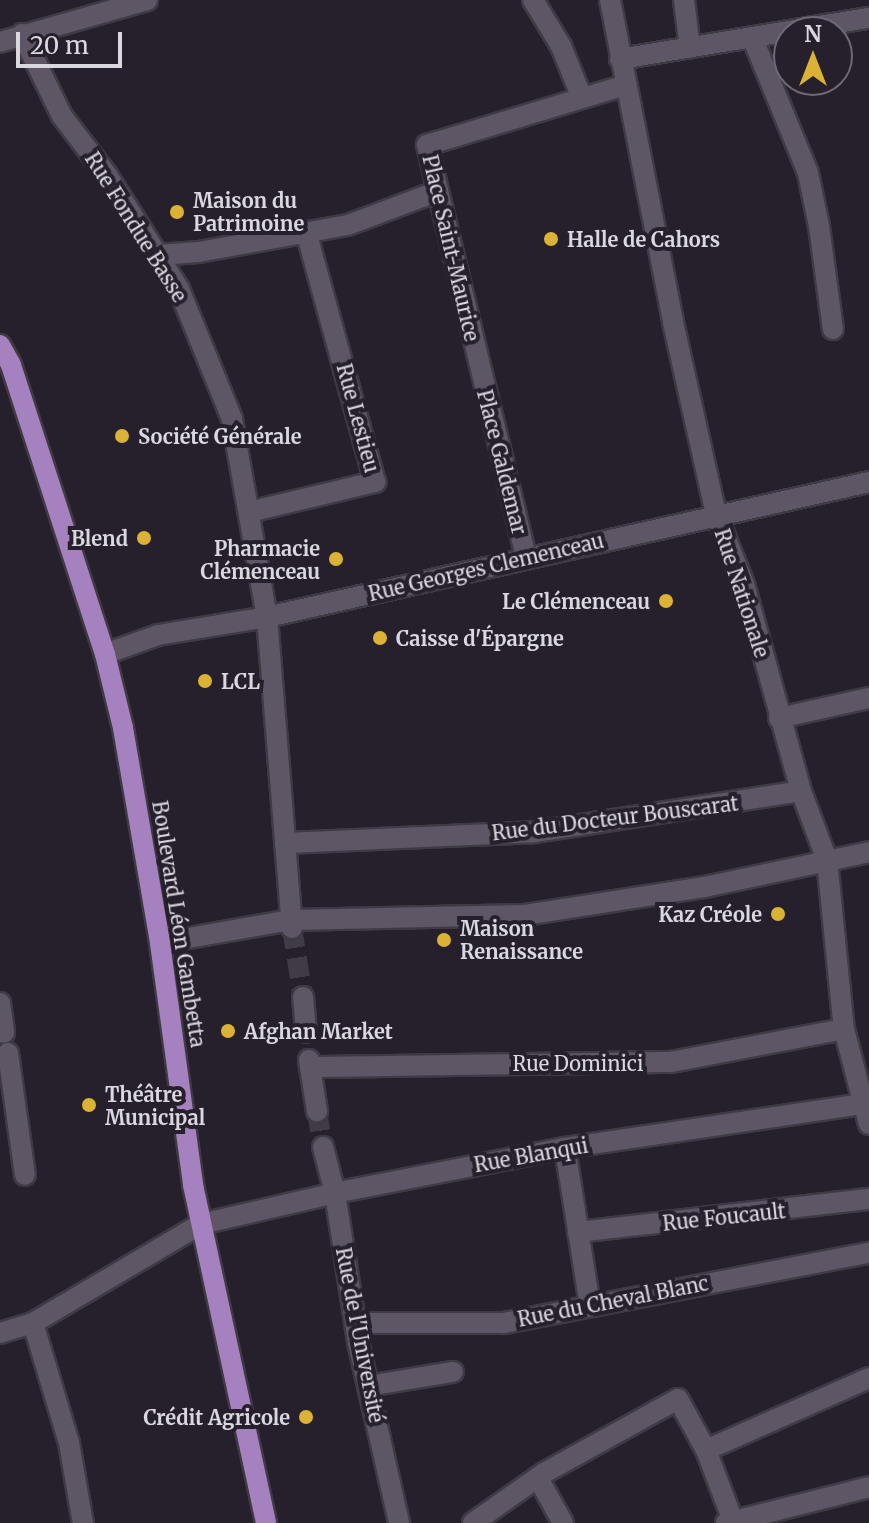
<!DOCTYPE html>
<html>
<head>
<meta charset="utf-8">
<style>
	body { margin:0 }
	#map { position:relative; width:869px; height:1523px; overflow:hidden; background:#26202c; font-family:Merriweather,serif }
	div>[style] { position:absolute }
	.minor-tunnel>* { height:20px; margin-top:-10px; transform-origin:0; background:repeating-linear-gradient(90deg,#413b47 0 20px,transparent 0 30px) }
	.roads { filter:drop-shadow(2px 0 #403a45) drop-shadow(-2px 0 #403a45) drop-shadow(0 2px #403a45) drop-shadow(0 -2px #403a45) }
	.minor>* { height:20px; margin:-10px; padding:0 10px; transform-origin:10px; border-radius:10px; background:#5e5664 }
	.major>* { height:20px; margin:-10px; padding:0 10px; transform-origin:10px; border-radius:10px; background:#a581c0 }
	.dots>* { width:22px; height:22px; translate:-50% -50%; box-sizing:border-box; border:4px solid #26202c; border-radius:50% }
	span { translate:-50% -50%; white-space:nowrap; text-align:center; line-height:1.15; -webkit-text-stroke:8px #26202c; paint-order:stroke }
	.poi-label { font-size:20px; color:#dbd7df; font-weight:700 }
	.left { translate:0 -50%; text-align:left }
	.right { translate:-100% -50%; text-align:right }
	.street-label { font-size:20px; color:#dbd7df }
	.north { position:absolute; left:773px; top:16px; width:80px; height:80px; box-sizing:border-box; background:#26202c; border:2px solid #6e6974; border-radius:50%; rotate:0deg; font-size:22px; font-weight:700; line-height:32px; text-align:center; color:#dbd7df }
	.north::after { content:''; display:block; margin:auto; width:28px; height:36px; background:#dbb233; clip-path:polygon(50% 0,100% 100%,50% 72%,0 100%) }
	.scale { position:absolute; left:16px; top:32px; width:106px; height:36px; box-sizing:border-box; border:4px solid #dbd7df; border-top:0; padding-left:10px; font-size:24px; line-height:28px; white-space:nowrap; color:#dbd7df; -webkit-text-stroke:6px #26202c; paint-order:stroke }
</style>
</head>
<body>
<div id="map">
	<div class="minor-tunnel">
		<i style="left:292px;top:928px;width:70px;rotate:80.9deg"></i>
		<i style="left:317px;top:1111px;width:36px;rotate:81deg"></i>
	</div>
	<div class="roads">
		<div class="minor">
			<i style="left:533px;top:0;width:54px;rotate:58.7deg"></i>
			<i style="left:561px;top:46px;width:56px;rotate:68deg"></i>
			<i style="left:610px;top:0;width:328px;rotate:78.9deg"></i>
			<i style="left:673px;top:322px;width:197px;rotate:77.4deg"></i>
			<i style="left:716px;top:514px;width:75px;rotate:68.2deg"></i>
			<i style="left:744px;top:584px;width:215px;rotate:74.6deg"></i>
			<i style="left:801px;top:791px;width:74px;rotate:69.4deg"></i>
			<i style="left:827px;top:860px;width:170px;rotate:84.3deg"></i>
			<i style="left:844px;top:1029px;width:98px;rotate:75.3deg"></i>
			<i style="left:684px;top:0;width:48px;rotate:82.9deg"></i>
			<i style="left:22px;top:34px;width:91px;rotate:64deg"></i>
			<i style="left:62px;top:116px;width:74px;rotate:52.7deg"></i>
			<i style="left:107px;top:175px;width:135px;rotate:57.7deg"></i>
			<i style="left:179px;top:289px;width:140px;rotate:67.8deg"></i>
			<i style="left:232px;top:419px;width:201px;rotate:80deg"></i>
			<i style="left:267px;top:617px;width:312px;rotate:85.4deg"></i>
			<i style="left:752px;top:37px;width:147px;rotate:67.6deg"></i>
			<i style="left:808px;top:173px;width:54px;rotate:78.3deg"></i>
			<i style="left:819px;top:226px;width:104px;rotate:82.3deg"></i>
			<i style="left:0;top:42px;width:153px;rotate:-15.9deg"></i>
			<i style="left:620px;top:59px;width:252px;rotate:-9.4deg"></i>
			<i style="left:157px;top:255px;width:42px;rotate:-4.1deg"></i>
			<i style="left:199px;top:252px;width:151px;rotate:-10.3deg"></i>
			<i style="left:348px;top:225px;width:96px;rotate:-20.7deg"></i>
			<i style="left:249px;top:512px;width:130px;rotate:-13.4deg"></i>
			<i style="left:375px;top:482px;width:260px;rotate:-105.4deg"></i>
			<i style="left:526px;top:557px;width:424px;rotate:-103.5deg"></i>
			<i style="left:427px;top:145px;width:208px;rotate:-16.8deg"></i>
			<i style="left:105px;top:654px;width:56px;rotate:-19.7deg"></i>
			<i style="left:158px;top:635px;width:110px;rotate:-9.4deg"></i>
			<i style="left:267px;top:617px;width:617px;rotate:-12.64deg"></i>
			<i style="left:779px;top:718px;width:92px;rotate:-12.5deg"></i>
			<i style="left:285px;top:843px;width:249px;rotate:-2.5deg"></i>
			<i style="left:534px;top:832px;width:270px;rotate:-8.7deg"></i>
			<i style="left:160px;top:943px;width:132px;rotate:-10deg"></i>
			<i style="left:290px;top:920px;width:234px;rotate:-1.2deg"></i>
			<i style="left:524px;top:915px;width:183px;rotate:-8.8deg"></i>
			<i style="left:705px;top:887px;width:168px;rotate:-12deg"></i>
			<i style="left:303px;top:997px;width:35px;rotate:85deg"></i>
			<i style="left:0;top:1003px;width:30px;rotate:82deg"></i>
			<i style="left:8px;top:1053px;width:123px;rotate:82.1deg"></i>
			<i style="left:309px;top:1060px;width:52px;rotate:81.1deg"></i>
			<i style="left:310px;top:1067px;width:361px;rotate:-0.8deg"></i>
			<i style="left:671px;top:1062px;width:176px;rotate:-10.8deg"></i>
			<i style="left:323px;top:1147px;width:48px;rotate:75.4deg"></i>
			<i style="left:335px;top:1193px;width:151px;rotate:81.2deg"></i>
			<i style="left:358px;top:1342px;width:186px;rotate:77.2deg"></i>
			<i style="left:565px;top:1148px;width:160px;rotate:81deg"></i>
			<i style="left:578px;top:1232px;width:293px;rotate:-6.5deg"></i>
			<i style="left:33px;top:1323px;width:125px;rotate:73.3deg"></i>
			<i style="left:69px;top:1443px;width:81px;rotate:80.1deg"></i>
			<i style="left:355px;top:1323px;width:149px"></i>
			<i style="left:504px;top:1323px;width:372px;rotate:-10.9deg"></i>
			<i style="left:0;top:1333px;width:34px;rotate:-17deg"></i>
			<i style="left:33px;top:1323px;width:195px;rotate:-30.5deg"></i>
			<i style="left:201px;top:1224px;width:138px;rotate:-13deg"></i>
			<i style="left:335px;top:1193px;width:234px;rotate:-11.1deg"></i>
			<i style="left:565px;top:1148px;width:307px;rotate:-8.4deg"></i>
			<i style="left:368px;top:1386px;width:86px;rotate:-9.4deg"></i>
			<i style="left:538px;top:1478px;width:51px;rotate:60.9deg"></i>
			<i style="left:733px;top:1521px;width:76px;rotate:-110.8deg"></i>
			<i style="left:706px;top:1450px;width:178px;rotate:-23.8deg"></i>
			<i style="left:473px;top:1523px;width:87px;rotate:-35.2deg"></i>
			<i style="left:544px;top:1473px;width:153px;rotate:-28.9deg"></i>
			<i style="left:678px;top:1399px;width:58px;rotate:61.2deg"></i>
			<i style="left:726px;top:1523px;width:147px;rotate:-14.1deg"></i>
		</div>
		<div class="major">
			<i style="left:0;top:345px;width:23px;rotate:61deg"></i>
			<i style="left:11px;top:365px;width:304px;rotate:72deg"></i>
			<i style="left:105px;top:654px;width:76px;rotate:76.3deg"></i>
			<i style="left:123px;top:728px;width:218px;rotate:80.2deg"></i>
			<i style="left:160px;top:943px;width:244px;rotate:82.2deg"></i>
			<i style="left:193px;top:1185px;width:346px;rotate:77.8deg"></i>
		</div>
	</div>
	<div class="dots">
		<i style="left:177px;top:212px;background:#dbb233"></i>
		<i style="left:551px;top:239px;background:#dbb233"></i>
		<i style="left:122px;top:436px;background:#dbb233"></i>
		<i style="left:144px;top:538px;background:#dbb233"></i>
		<i style="left:336px;top:559px;background:#dbb233"></i>
		<i style="left:666px;top:601px;background:#dbb233"></i>
		<i style="left:380px;top:638px;background:#dbb233"></i>
		<i style="left:205px;top:681px;background:#dbb233"></i>
		<i style="left:778px;top:914px;background:#dbb233"></i>
		<i style="left:444px;top:940px;background:#dbb233"></i>
		<i style="left:228px;top:1031px;background:#dbb233"></i>
		<i style="left:89px;top:1105px;background:#dbb233"></i>
		<i style="left:306px;top:1417px;background:#dbb233"></i>
	</div>
	<div class="poi-label">
		<span class="left" style="left:193px;top:212px">Maison du<br>Patrimoine</span>
		<span class="left" style="left:567px;top:239px">Halle de Cahors</span>
		<span class="left" style="left:138px;top:436px">Société Générale</span>
		<span class="right" style="left:128px;top:538px">Blend</span>
		<span class="right" style="left:320px;top:560px">Pharmacie<br>Clémenceau</span>
		<span class="right" style="left:650px;top:601px">Le Clémenceau</span>
		<span class="left" style="left:396px;top:638px">Caisse d'Épargne</span>
		<span class="left" style="left:221px;top:681px">LCL</span>
		<span class="right" style="left:762px;top:914px">Kaz Créole</span>
		<span class="left" style="left:460px;top:940px">Maison<br>Renaissance</span>
		<span class="left" style="left:244px;top:1031px">Afghan Market</span>
		<span class="left" style="left:105px;top:1106px">Théâtre<br>Municipal</span>
		<span class="right" style="left:290px;top:1417px">Crédit Agricole</span>
	</div>
	<div class="street-label">
		<span style="left:136px;top:227px;rotate:58deg">Rue Fondue Basse</span>
		<span style="left:451px;top:248px;rotate:77deg">Place Saint-Maurice</span>
		<span style="left:358px;top:418px;rotate:75deg">Rue Lestieu</span>
		<span style="left:502px;top:462px;rotate:76deg">Place Galdemar</span>
		<span style="left:486px;top:567px;rotate:-13deg">Rue Georges Clemenceau</span>
		<span style="left:742px;top:593px;rotate:72deg">Rue Nationale</span>
		<span style="left:615px;top:818px;rotate:-7deg">Rue du Docteur Bouscarat</span>
		<span style="left:179px;top:924px;rotate:81deg">Boulevard Léon Gambetta</span>
		<span style="left:578px;top:1063px">Rue Dominici</span>
		<span style="left:531px;top:1155px;rotate:-10deg">Rue Blanqui</span>
		<span style="left:724px;top:1217px;rotate:-6deg">Rue Foucault</span>
		<span style="left:613px;top:1301px;rotate:-11deg">Rue du Cheval Blanc</span>
		<span style="left:360px;top:1335px;rotate:79deg">Rue de l'Université</span>
	</div>
	<div class="north">N</div>
	<div class="scale">20 m</div>
</div>
</body>
</html>
